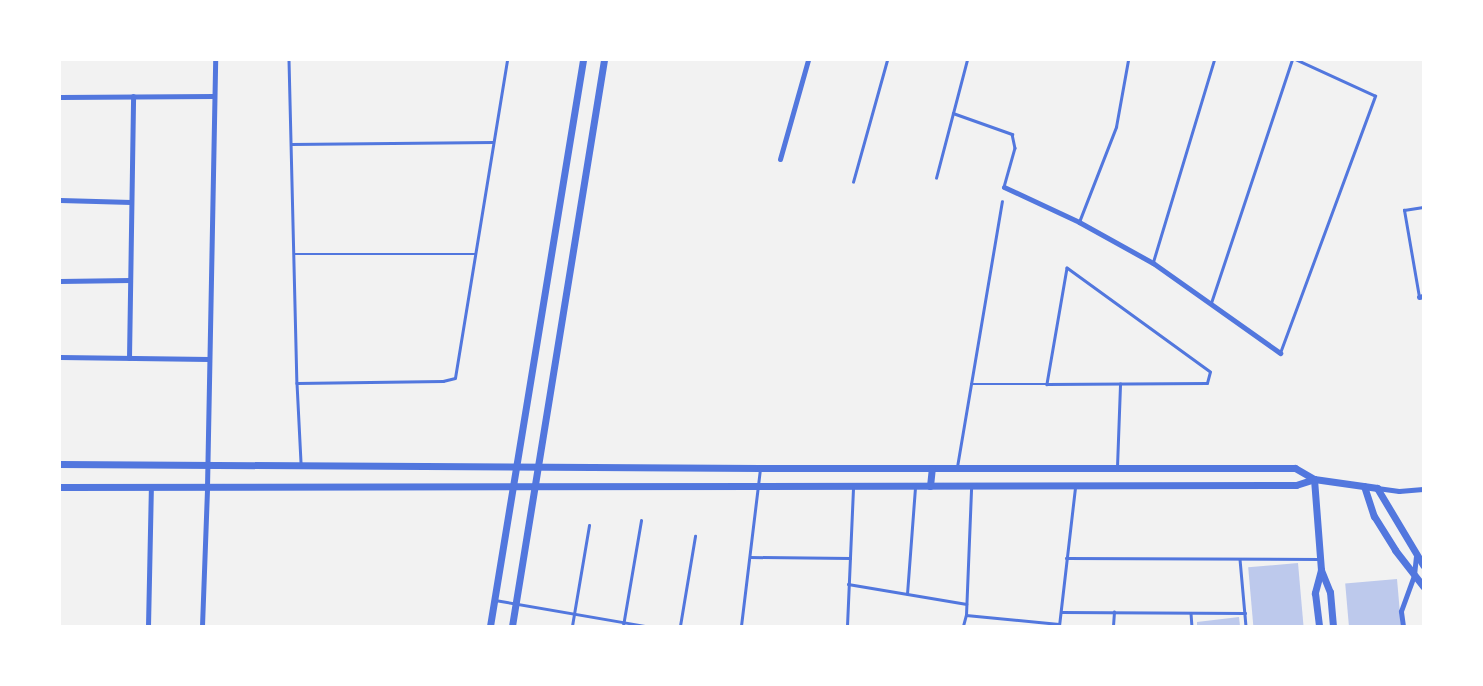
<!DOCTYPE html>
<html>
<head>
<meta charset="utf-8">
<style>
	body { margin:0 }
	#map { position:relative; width:1483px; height:686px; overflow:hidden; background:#f2f2f2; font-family:Inter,sans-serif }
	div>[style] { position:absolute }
	.building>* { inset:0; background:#bdc9ec; transform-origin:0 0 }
	.service>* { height:2.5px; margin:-1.25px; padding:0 1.25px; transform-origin:1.25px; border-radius:1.25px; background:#5277de }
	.minor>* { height:5px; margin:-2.5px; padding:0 2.5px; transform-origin:2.5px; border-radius:2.5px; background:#5277de }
	.tertiary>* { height:7px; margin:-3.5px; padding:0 3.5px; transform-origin:3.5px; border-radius:3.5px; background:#5277de }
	span { translate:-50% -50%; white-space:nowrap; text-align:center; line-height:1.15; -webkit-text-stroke:4px #fff; paint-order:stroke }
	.frame { position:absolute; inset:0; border:61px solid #fff; pointer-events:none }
</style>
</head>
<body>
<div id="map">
	<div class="building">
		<i style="left:1298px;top:563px;width:63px;height:50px;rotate:85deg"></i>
		<i style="left:1397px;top:579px;width:47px;height:52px;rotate:85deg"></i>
		<i style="clip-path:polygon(1239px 617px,1240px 626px,1197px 626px,1197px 622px)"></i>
	</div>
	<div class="service">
		<i style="left:289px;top:60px;width:323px;rotate:88.6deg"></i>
		<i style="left:297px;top:383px;width:80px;rotate:87.1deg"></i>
		<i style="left:953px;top:113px;width:63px;rotate:19.6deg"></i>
		<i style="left:1012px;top:134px;width:14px;rotate:78deg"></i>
		<i style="left:1015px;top:148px;width:41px;rotate:105.8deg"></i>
		<i style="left:291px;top:144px;width:202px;rotate:-0.6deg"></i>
		<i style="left:936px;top:178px;width:122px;rotate:-75.3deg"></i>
		<i style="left:853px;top:182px;width:127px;rotate:-74.4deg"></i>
		<i style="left:1079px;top:222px;width:102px;rotate:-68.7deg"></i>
		<i style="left:1116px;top:127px;width:68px;rotate:-79.8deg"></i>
		<i style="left:294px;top:254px;width:181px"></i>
		<i style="left:1153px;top:262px;width:211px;rotate:-73.2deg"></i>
		<i style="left:1419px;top:297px;width:88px;rotate:-99.8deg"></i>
		<i style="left:1404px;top:210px;width:19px;rotate:-9deg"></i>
		<i style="left:1211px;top:303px;width:256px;rotate:-71.6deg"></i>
		<i style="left:1280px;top:353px;width:274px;rotate:-69.7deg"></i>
		<i style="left:1375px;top:96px;width:87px;rotate:-155.5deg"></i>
		<i style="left:297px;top:383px;width:146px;rotate:-0.8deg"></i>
		<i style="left:443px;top:381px;width:12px;rotate:-14deg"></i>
		<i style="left:455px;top:378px;width:322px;rotate:-80.7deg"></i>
		<i style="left:971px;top:384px;width:76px"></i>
		<i style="left:1047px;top:384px;width:160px;rotate:-0.4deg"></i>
		<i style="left:1207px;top:383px;width:11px;rotate:-75deg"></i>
		<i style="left:1210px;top:372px;width:177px;rotate:-144deg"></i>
		<i style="left:1067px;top:268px;width:118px;rotate:99.8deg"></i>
		<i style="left:957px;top:467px;width:269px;rotate:-80.4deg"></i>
		<i style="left:1117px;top:467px;width:83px;rotate:-87.9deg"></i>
		<i style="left:750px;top:557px;width:100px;rotate:0.6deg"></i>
		<i style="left:1066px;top:558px;width:254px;rotate:0.2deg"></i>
		<i style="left:1240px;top:559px;width:67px;rotate:84.9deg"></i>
		<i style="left:848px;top:584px;width:120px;rotate:9.6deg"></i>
		<i style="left:907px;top:594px;width:106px;rotate:-85.7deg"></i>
		<i style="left:495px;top:600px;width:153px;rotate:9.8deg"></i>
		<i style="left:1061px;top:612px;width:184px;rotate:0.3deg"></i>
		<i style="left:1191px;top:613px;width:13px;rotate:86deg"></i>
		<i style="left:966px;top:615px;width:93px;rotate:5.5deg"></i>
		<i style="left:572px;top:626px;width:102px;rotate:-80.4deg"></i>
		<i style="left:623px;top:626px;width:107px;rotate:-80.3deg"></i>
		<i style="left:680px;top:626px;width:91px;rotate:-80.5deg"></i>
		<i style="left:741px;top:626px;width:158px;rotate:-83.1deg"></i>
		<i style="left:847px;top:626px;width:138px;rotate:-87.5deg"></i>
		<i style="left:963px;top:626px;width:11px;rotate:-75deg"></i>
		<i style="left:966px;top:615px;width:127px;rotate:-87.7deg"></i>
		<i style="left:1059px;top:626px;width:140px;rotate:-83.4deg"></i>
		<i style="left:1113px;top:626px;width:14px;rotate:-86deg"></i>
	</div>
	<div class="minor">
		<i style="left:60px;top:97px;width:154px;rotate:-0.4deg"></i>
		<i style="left:780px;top:159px;width:103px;rotate:-74.2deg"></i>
		<i style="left:1004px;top:187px;width:83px;rotate:25deg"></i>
		<i style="left:1079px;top:222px;width:85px;rotate:29deg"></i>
		<i style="left:1153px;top:263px;width:156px;rotate:35.3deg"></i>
		<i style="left:60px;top:200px;width:71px;rotate:1.6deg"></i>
		<i style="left:60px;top:281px;width:70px;rotate:-0.8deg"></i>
		<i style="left:1419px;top:297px;width:4px;rotate:-14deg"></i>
		<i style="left:60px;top:357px;width:149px;rotate:0.8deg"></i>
		<i style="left:129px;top:358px;width:262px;rotate:-89.1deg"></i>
		<i style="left:1377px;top:488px;width:22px;rotate:8deg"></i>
		<i style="left:1399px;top:491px;width:24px;rotate:-5deg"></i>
		<i style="left:148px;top:626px;width:139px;rotate:-88.8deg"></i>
		<i style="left:202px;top:626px;width:139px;rotate:-87.9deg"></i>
		<i style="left:207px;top:487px;width:427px;rotate:-88.9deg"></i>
		<i style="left:1403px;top:626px;width:15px;rotate:-98deg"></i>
		<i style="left:1401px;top:611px;width:38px;rotate:-70deg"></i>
		<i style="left:1414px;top:575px;width:18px;rotate:-84deg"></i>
	</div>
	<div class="tertiary">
		<i style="left:60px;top:464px;width:700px;rotate:0.33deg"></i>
		<i style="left:760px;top:468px;width:535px"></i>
		<i style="left:1295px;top:468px;width:22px;rotate:30deg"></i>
		<i style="left:1314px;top:479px;width:64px;rotate:8.1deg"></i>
		<i style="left:1377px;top:488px;width:90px;rotate:59.1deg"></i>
		<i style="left:1314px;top:479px;width:91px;rotate:85.6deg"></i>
		<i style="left:1321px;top:570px;width:24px;rotate:105deg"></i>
		<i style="left:1315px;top:593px;width:33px;rotate:83deg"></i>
		<i style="left:930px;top:486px;width:18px;rotate:-84deg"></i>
		<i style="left:1364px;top:486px;width:32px;rotate:72deg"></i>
		<i style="left:1374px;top:516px;width:40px;rotate:58deg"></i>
		<i style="left:1395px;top:550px;width:46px;rotate:52.1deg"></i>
		<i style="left:60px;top:487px;width:1236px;rotate:-0.09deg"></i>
		<i style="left:1296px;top:485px;width:19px;rotate:-18deg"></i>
		<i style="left:1321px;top:570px;width:24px;rotate:68deg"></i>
		<i style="left:1330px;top:592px;width:34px;rotate:85deg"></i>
		<i style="left:490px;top:626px;width:574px;rotate:-80.67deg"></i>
		<i style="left:512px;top:626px;width:573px;rotate:-80.77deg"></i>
	</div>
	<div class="frame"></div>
</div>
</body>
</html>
